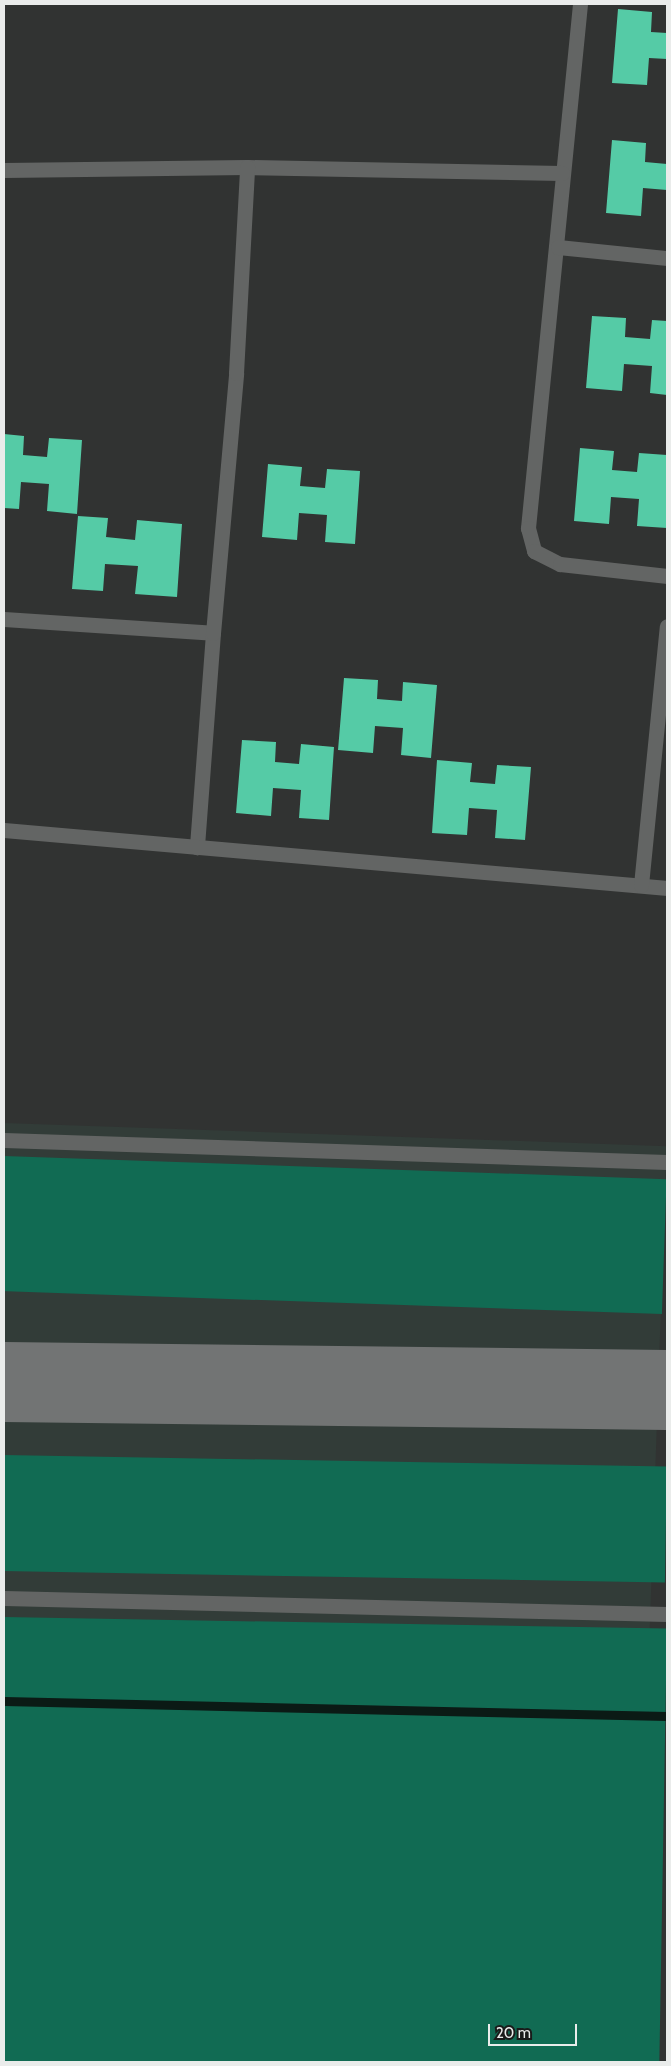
<!DOCTYPE html>
<html>
<head>
<meta charset="utf-8">
<style>
	body { margin:0 }
	#map { position:relative; width:671px; height:2066px; overflow:hidden; background:#313332; font-family:Cabin,sans-serif }
	div>[style] { position:absolute }
	.built>* { inset:0; background:#323c38; transform-origin:0 0 }
	.green>* { inset:0; background:#116b53; transform-origin:0 0 }
	.stream>* { height:9px; margin:-4.5px; padding:0 4.5px; transform-origin:4.5px; border-radius:4.5px; background:#0b1a15 }
	.taxiway>* { height:80px; margin:-40px; padding:0 40px; transform-origin:40px; border-radius:40px; background:#727474 }
	.building>* { inset:0; background:#55cba6 }
	.lane>* { height:15px; margin:-7.5px; padding:0 7.5px; transform-origin:7.5px; border-radius:7.5px; background:#636564 }
	.street>* { height:15px; margin:-7.5px; padding:0 7.5px; transform-origin:7.5px; border-radius:7.5px; background:#636564 }
	span { translate:-50% -50%; white-space:nowrap; text-align:center; line-height:1.15; -webkit-text-stroke:5px #191b1a; paint-order:stroke }
	.frame { position:absolute; inset:0; border:5px solid #eaeceb; pointer-events:none }
	.scale { position:absolute; left:488px; top:2024px; width:89px; height:22px; box-sizing:border-box; border:2px solid #eaeceb; border-top:0; padding-left:6px; font-size:15px; line-height:18px; white-space:nowrap; color:#eaeceb; -webkit-text-stroke:4px #191b1a; paint-order:stroke }
</style>
</head>
<body>
<div id="map">
	<div class="built">
		<i style="left:4px;top:1123px;width:663px;height:939px;rotate:2deg"></i>
	</div>
	<div class="green">
		<i style="left:4px;top:1156px;width:663px;height:135px;rotate:2deg"></i>
		<i style="left:4px;top:1455px;width:663px;height:116px;rotate:1deg"></i>
		<i style="left:4px;top:1617px;width:663px;height:445px;rotate:1deg"></i>
	</div>
	<div class="stream">
		<i style="left:4px;top:1701px;width:663px;rotate:1.3deg"></i>
	</div>
	<div class="taxiway">
		<i style="left:4px;top:1382px;width:663px;rotate:0.69deg"></i>
	</div>
	<div class="building">
		<i style="clip-path:polygon(618px 9px,652px 12px,651px 32px,667px 33px,667px 59px,649px 58px,647px 85px,612px 83px)"></i>
		<i style="clip-path:polygon(612px 140px,646px 143px,645px 162px,667px 164px,667px 190px,643px 188px,641px 216px,606px 213px)"></i>
		<i style="clip-path:polygon(592px 316px,626px 318px,625px 337px,650px 339px,652px 320px,667px 321px,667px 395px,650px 393px,652px 366px,624px 364px,622px 391px,586px 388px)"></i>
		<i style="clip-path:polygon(4px 434px,24px 436px,23px 455px,47px 457px,49px 438px,82px 440px,77px 514px,47px 511px,49px 484px,21px 482px,19px 509px,4px 508px)"></i>
		<i style="clip-path:polygon(580px 448px,614px 451px,612px 470px,637px 472px,639px 453px,667px 455px,667px 528px,637px 526px,639px 499px,611px 497px,609px 524px,574px 521px)"></i>
		<i style="clip-path:polygon(268px 464px,302px 467px,300px 486px,325px 488px,327px 469px,360px 471px,355px 544px,325px 542px,327px 515px,299px 513px,297px 540px,262px 537px)"></i>
		<i style="clip-path:polygon(78px 516px,108px 518px,106px 537px,135px 540px,137px 520px,182px 524px,177px 597px,135px 594px,138px 566px,105px 564px,103px 591px,72px 589px)"></i>
		<i style="clip-path:polygon(344px 678px,378px 680px,377px 699px,402px 701px,403px 682px,437px 685px,431px 758px,401px 755px,403px 728px,375px 726px,373px 753px,338px 750px)"></i>
		<i style="clip-path:polygon(242px 740px,276px 742px,275px 762px,299px 764px,301px 744px,334px 747px,329px 820px,299px 818px,301px 790px,273px 788px,271px 816px,236px 813px)"></i>
		<i style="clip-path:polygon(437px 760px,472px 763px,470px 782px,495px 784px,497px 765px,531px 767px,525px 840px,495px 838px,497px 810px,469px 808px,467px 835px,432px 833px)"></i>
	</div>
	<div class="lane">
		<i style="left:4px;top:1140px;width:663px;rotate:1.9deg"></i>
		<i style="left:4px;top:1598px;width:663px;rotate:1.38deg"></i>
	</div>
	<div class="street">
		<i style="left:580px;top:4px;width:527px;rotate:95.67deg"></i>
		<i style="left:528px;top:528px;width:24px;rotate:75deg"></i>
		<i style="left:534px;top:551px;width:29px;rotate:27deg"></i>
		<i style="left:560px;top:564px;width:108px;rotate:6.4deg"></i>
		<i style="left:4px;top:170px;width:243px;rotate:-0.7deg"></i>
		<i style="left:247px;top:167px;width:315px;rotate:1.1deg"></i>
		<i style="left:558px;top:247px;width:110px;rotate:5.8deg"></i>
		<i style="left:4px;top:619px;width:209px;rotate:3.8deg"></i>
		<i style="left:213px;top:633px;width:215px;rotate:94.3deg"></i>
		<i style="left:213px;top:633px;width:261px;rotate:-84.9deg"></i>
		<i style="left:236px;top:373px;width:206px;rotate:-86.9deg"></i>
		<i style="left:4px;top:830px;width:666px;rotate:5deg"></i>
		<i style="left:641px;top:885px;width:260px;rotate:-84.3deg"></i>
	</div>
	<div class="frame"></div>
	<div class="scale">20 m</div>
</div>
</body>
</html>
